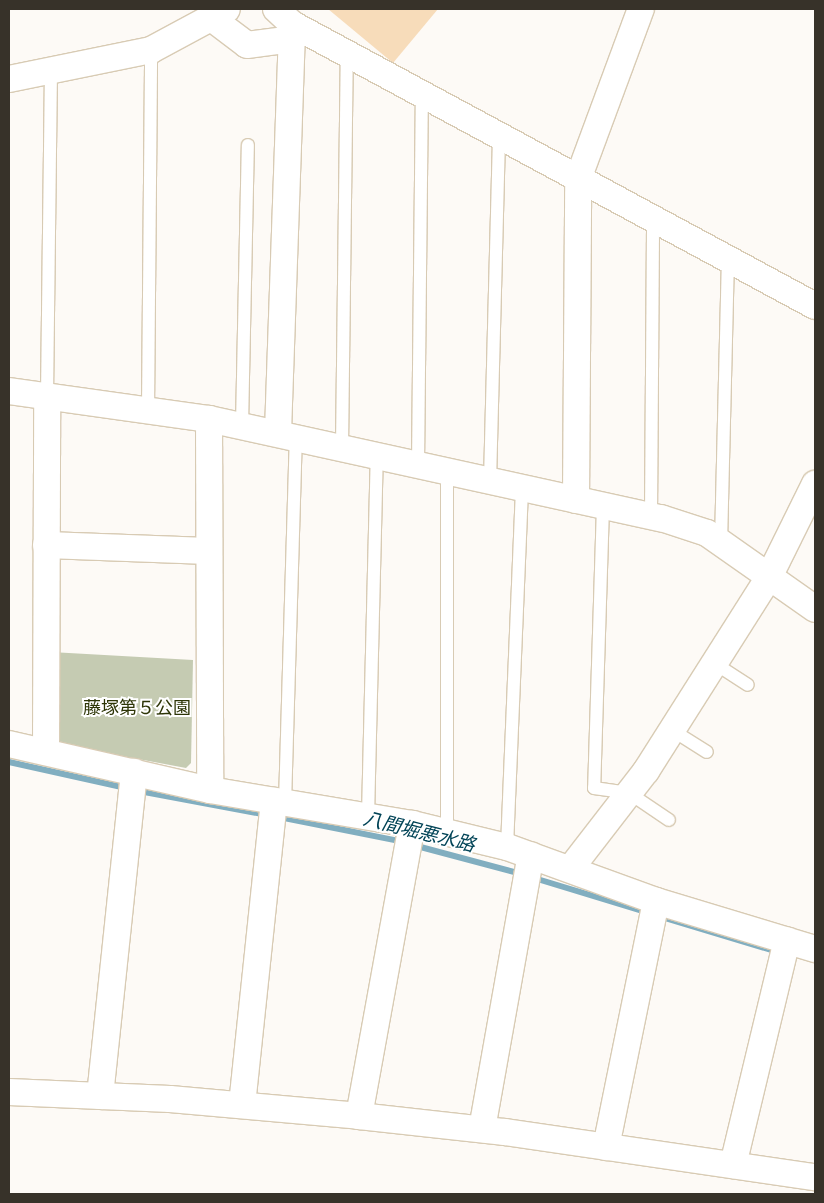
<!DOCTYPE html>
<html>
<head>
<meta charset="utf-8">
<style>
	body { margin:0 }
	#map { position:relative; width:824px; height:1203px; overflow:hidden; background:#fdfaf6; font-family:Ubuntu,"Noto Sans JP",sans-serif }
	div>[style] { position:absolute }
	.green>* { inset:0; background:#c5cbb2 }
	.stream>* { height:6px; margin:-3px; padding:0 3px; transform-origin:3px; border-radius:3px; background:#81aec0 }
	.building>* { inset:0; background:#f7dcba }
	.roads { filter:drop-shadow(1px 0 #d8cbb4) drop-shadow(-1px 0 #d8cbb4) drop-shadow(0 1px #d8cbb4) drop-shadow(0 -1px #d8cbb4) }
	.service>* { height:12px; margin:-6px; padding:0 6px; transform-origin:6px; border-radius:6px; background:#fff }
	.minor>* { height:26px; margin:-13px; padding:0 13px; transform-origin:13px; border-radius:13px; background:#fff }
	span { translate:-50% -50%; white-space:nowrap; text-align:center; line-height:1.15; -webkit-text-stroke:4px #fff; paint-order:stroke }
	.park-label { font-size:18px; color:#2d3506 }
	.water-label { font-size:19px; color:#004356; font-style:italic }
	.frame { position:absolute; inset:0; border:10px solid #373229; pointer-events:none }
</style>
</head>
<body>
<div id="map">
	<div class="green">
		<i style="clip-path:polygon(51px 652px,193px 660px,191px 763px,186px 768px,58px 744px)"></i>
	</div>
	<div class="stream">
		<i style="left:9px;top:762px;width:120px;rotate:12.5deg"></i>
		<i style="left:139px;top:791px;width:130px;rotate:10.6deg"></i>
		<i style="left:279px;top:817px;width:127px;rotate:11.3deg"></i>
		<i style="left:413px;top:845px;width:113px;rotate:14.9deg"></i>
		<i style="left:534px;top:878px;width:120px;rotate:16.9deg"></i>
		<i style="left:658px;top:916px;width:125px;rotate:16.7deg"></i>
	</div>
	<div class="building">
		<i style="clip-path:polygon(328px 9px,438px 9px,393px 63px)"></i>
	</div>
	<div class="roads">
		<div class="service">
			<i style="left:47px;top:396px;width:326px;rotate:-89.3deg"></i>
			<i style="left:148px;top:410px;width:360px;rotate:-89.5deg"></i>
			<i style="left:242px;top:425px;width:280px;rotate:-88.8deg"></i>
			<i style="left:342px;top:447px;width:393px;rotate:-89.3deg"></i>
			<i style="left:418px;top:465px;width:371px;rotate:-89.4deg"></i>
			<i style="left:490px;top:481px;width:345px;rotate:-88.5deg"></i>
			<i style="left:603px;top:506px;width:282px;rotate:91.8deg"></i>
			<i style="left:594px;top:788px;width:35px;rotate:8deg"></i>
			<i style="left:629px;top:793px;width:48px;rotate:34deg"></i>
			<i style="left:651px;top:516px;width:296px;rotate:-89.6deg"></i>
			<i style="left:721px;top:543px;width:282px;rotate:-88.6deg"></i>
			<i style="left:714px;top:663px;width:40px;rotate:32.9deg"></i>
			<i style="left:672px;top:730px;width:41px;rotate:32.2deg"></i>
			<i style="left:285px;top:803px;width:367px;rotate:-88.3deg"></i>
			<i style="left:368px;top:816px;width:361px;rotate:-88.6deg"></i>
			<i style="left:447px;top:832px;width:361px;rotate:-90deg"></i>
			<i style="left:507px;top:847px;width:358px;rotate:-87.6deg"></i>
		</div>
		<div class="minor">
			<i style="left:276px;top:9px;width:22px;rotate:43deg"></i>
			<i style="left:292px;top:24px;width:594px;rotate:28.33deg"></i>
			<i style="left:214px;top:20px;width:41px;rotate:37.1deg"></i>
			<i style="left:247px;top:45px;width:45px;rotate:-7.6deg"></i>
			<i style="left:9px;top:79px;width:145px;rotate:-11.5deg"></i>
			<i style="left:151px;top:50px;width:86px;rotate:-28.3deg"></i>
			<i style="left:9px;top:391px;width:202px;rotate:8deg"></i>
			<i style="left:209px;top:419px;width:463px;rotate:12.4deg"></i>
			<i style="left:661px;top:518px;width:48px;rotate:18.1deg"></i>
			<i style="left:707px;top:533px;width:132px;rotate:35.1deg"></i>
			<i style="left:209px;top:419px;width:371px;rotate:89.8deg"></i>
			<i style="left:278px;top:432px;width:408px;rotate:-88deg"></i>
			<i style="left:576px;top:500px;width:321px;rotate:-89.6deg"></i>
			<i style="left:578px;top:179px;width:181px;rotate:-69.7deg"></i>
			<i style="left:46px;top:545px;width:163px;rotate:2.1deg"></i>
			<i style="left:9px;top:744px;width:206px;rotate:12.9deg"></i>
			<i style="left:210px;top:790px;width:205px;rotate:9.6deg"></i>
			<i style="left:412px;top:824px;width:98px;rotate:13.6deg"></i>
			<i style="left:507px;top:847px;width:158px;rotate:19.9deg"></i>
			<i style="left:656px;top:901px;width:166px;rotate:16.8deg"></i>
			<i style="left:46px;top:752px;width:356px;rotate:-89.8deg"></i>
			<i style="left:571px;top:868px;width:123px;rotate:-52.3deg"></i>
			<i style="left:646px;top:771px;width:230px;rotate:-57.6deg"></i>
			<i style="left:769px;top:577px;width:104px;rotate:-63.7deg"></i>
			<i style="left:9px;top:1092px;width:161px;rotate:2.5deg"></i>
			<i style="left:170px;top:1099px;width:190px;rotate:5.1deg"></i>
			<i style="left:359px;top:1116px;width:147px;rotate:6.3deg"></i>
			<i style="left:505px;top:1132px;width:313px;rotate:8.3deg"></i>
			<i style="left:100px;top:1096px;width:326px;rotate:-84deg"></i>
			<i style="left:242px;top:1105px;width:306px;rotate:-84deg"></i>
			<i style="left:359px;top:1116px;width:297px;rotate:-79.7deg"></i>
			<i style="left:482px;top:1129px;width:278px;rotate:-79.9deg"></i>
			<i style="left:606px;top:1147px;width:251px;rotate:-78.5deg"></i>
			<i style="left:733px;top:1165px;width:231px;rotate:-76.5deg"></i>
		</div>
	</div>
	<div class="park-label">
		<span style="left:137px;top:707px">藤塚第５公園</span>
	</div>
	<div class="water-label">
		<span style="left:419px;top:832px;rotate:14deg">八間堀悪水路</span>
	</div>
	<div class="frame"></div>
</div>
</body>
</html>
